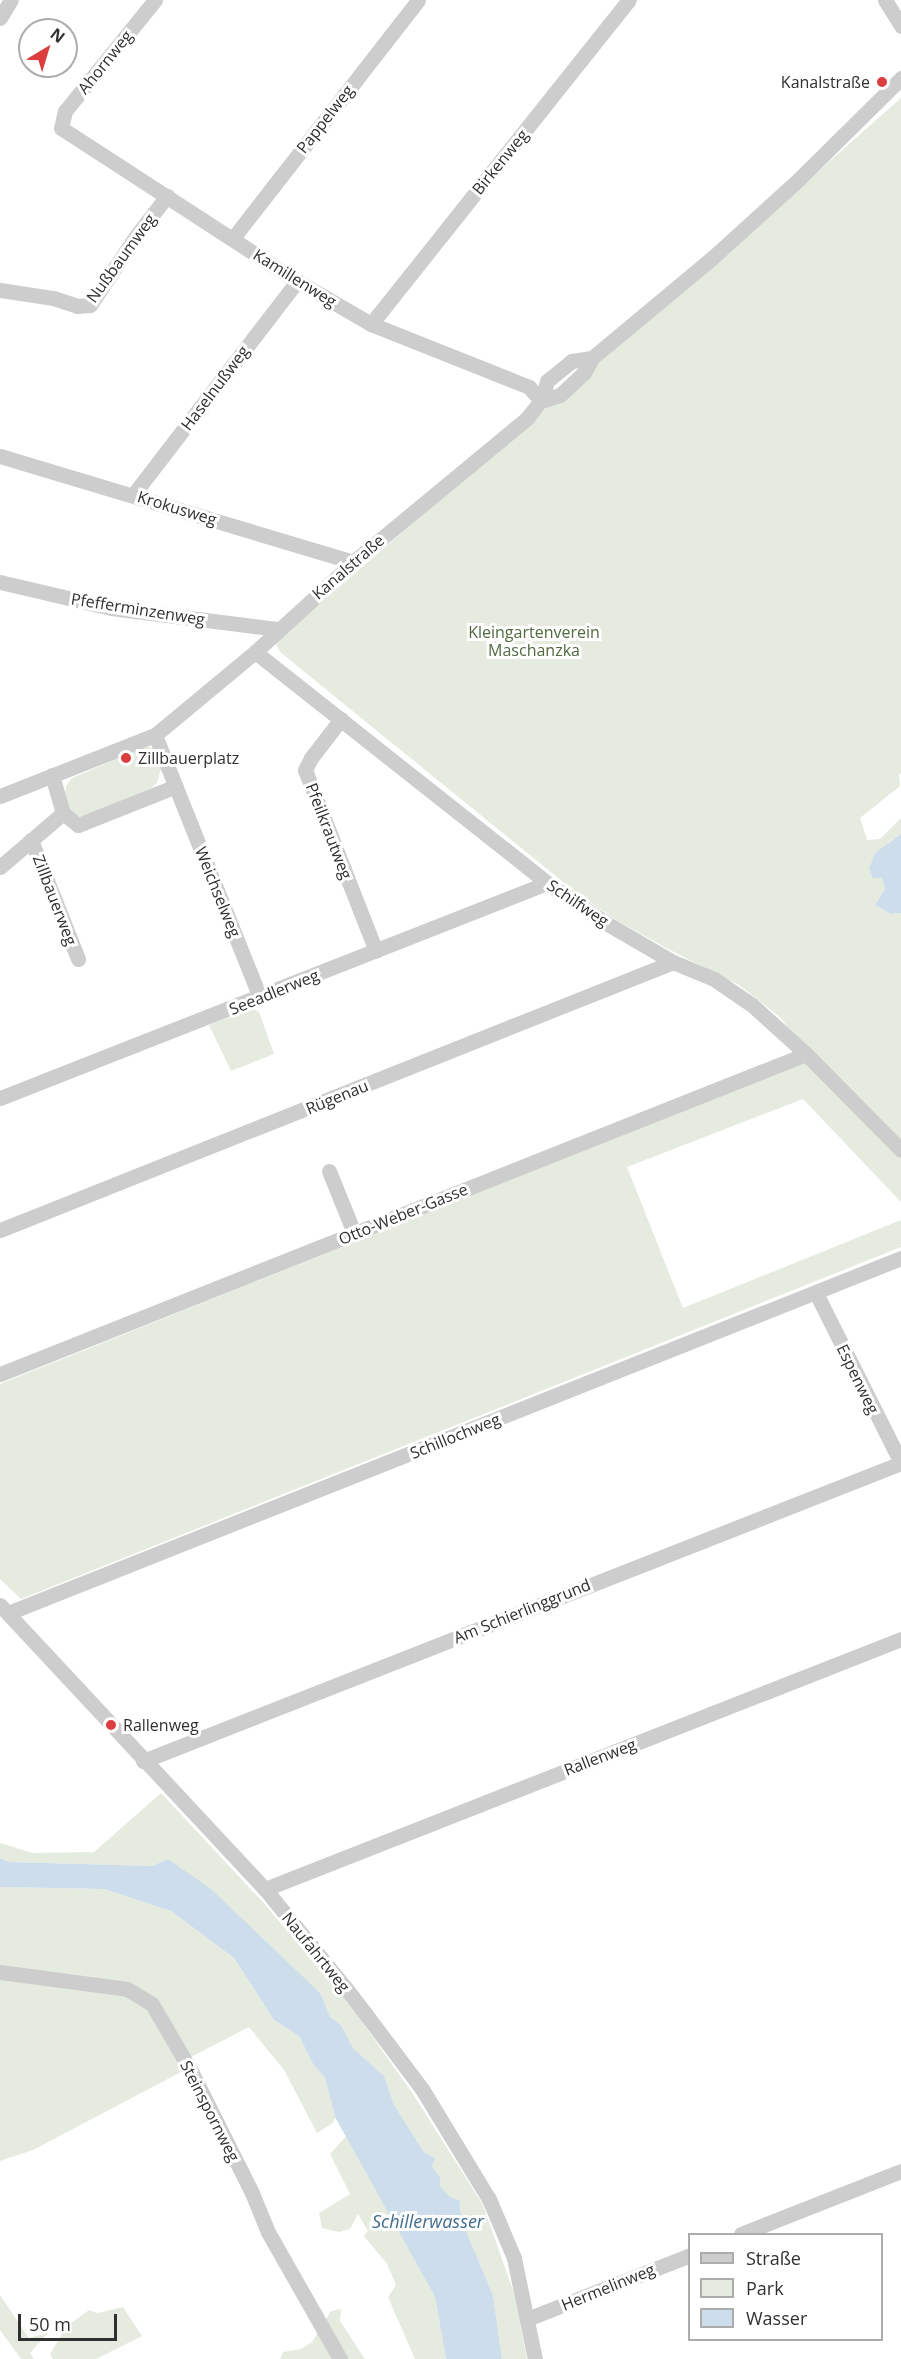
<!DOCTYPE html>
<html>
<head>
<meta charset="utf-8">
<style>
	body { margin:0 }
	#map { position:relative; width:901px; height:2359px; overflow:hidden; background:#fff; font-family:"Open Sans",sans-serif }
	div>[style] { position:absolute }
	.green>* { inset:0; background:#e5ecdf }
	.water>* { inset:0; background:#cdddeb }
	.minor>* { height:15px; margin:-7.5px; padding:0 7.5px; transform-origin:7.5px; border-radius:7.5px; background:#cdcdcd }
	.dots>* { width:16px; height:16px; translate:-50% -50%; box-sizing:border-box; border:3px solid #fff; border-radius:50% }
	span { translate:-50% -50%; white-space:nowrap; text-align:center; line-height:1.15; -webkit-text-stroke:6px #fff; paint-order:stroke }
	.street-label { font-size:16px; color:#303030 }
	.poi-label { font-size:16px; color:#303030 }
	.right { translate:-100% -50%; text-align:right }
	.left { translate:0 -50%; text-align:left }
	.park-label { font-size:16px; color:#516a40 }
	.water-label { font-size:18px; color:#426c8e; font-style:italic }
	.legend { position:absolute; left:688px; top:2233px; width:195px; height:108px; box-sizing:border-box; background:#fff; border:2px solid #acacac; margin:0; padding:8px 10px; list-style:none; font-size:18px; color:#303030 }
	.legend li { display:flex; align-items:center; gap:12px; height:30px }
	.legend b { width:30px; border:2px solid #acacac }
	.north { position:absolute; left:18px; top:18px; width:60px; height:60px; box-sizing:border-box; background:#fff; border:2px solid #acacac; border-radius:50%; rotate:38deg; font-size:16px; font-weight:700; line-height:24px; text-align:center; color:#303030 }
	.north::after { content:''; display:block; margin:auto; width:21px; height:27px; background:#dc3e3f; clip-path:polygon(50% 0,100% 100%,50% 72%,0 100%) }
	.scale { position:absolute; left:18px; top:2314px; width:99px; height:27px; box-sizing:border-box; border:3px solid #303030; border-top:0; padding-left:8px; font-size:18px; line-height:21px; white-space:nowrap; color:#303030; -webkit-text-stroke:4px #fff; paint-order:stroke }
</style>
</head>
<body>
<div id="map">
	<div class="green">
		<i style="clip-path:polygon(901px 98px,901px 773px,899px 775px,900px 786px,860px 818px,867px 840px,880px 839px,901px 818px,901px 834px,888px 843px,882px 878px,885px 889px,875px 905px,891px 914px,901px 913px,901px 1202px,803px 1099px,627px 1167px,683px 1308px,901px 1220px,901px 1247px,21px 1599px,0 1579px,0 1384px,795px 1066px,806px 1054px,781px 1018px,739px 985px,668px 949px,616px 920px,574px 891px,280px 652px,275px 642px,691px 284px)"></i>
		<i style="clip-path:polygon(145px 747px,150px 747px,157px 752px,162px 765px,157px 783px,150px 789px,83px 817px,74px 815px,69px 810px,65px 797px,66px 786px,72px 778px)"></i>
		<i style="clip-path:polygon(252px 1008px,259px 1012px,274px 1054px,231px 1071px,209px 1025px)"></i>
		<i style="clip-path:polygon(161px 1793px,261px 1900px,348px 2002px,413px 2094px,483px 2205px,514px 2293px,527px 2359px,502px 2359px,493px 2295px,461px 2219px,460px 2201px,450px 2198px,440px 2186px,440px 2177px,432px 2166px,435px 2158px,424px 2152px,394px 2105px,384px 2076px,353px 2048px,341px 2025px,330px 2017px,321px 1994px,168px 1859px,152px 1866px,9px 1862px,0 1858px,0 1843px,33px 1853px,94px 1852px)"></i>
		<i style="clip-path:polygon(0 1887px,104px 1889px,171px 1911px,234px 1958px,274px 2020px,299px 2036px,313px 2064px,325px 2078px,335px 2117px,333px 2123px,317px 2133px,284px 2070px,249px 2027px,191px 2057px,183px 2071px,33px 2150px,0 2161px)"></i>
		<i style="clip-path:polygon(346px 2136px,435px 2297px,446px 2359px,415px 2359px,388px 2297px,396px 2285px,387px 2264px,364px 2236px,368px 2231px,358px 2214px,350px 2229px,339px 2232px,322px 2228px,319px 2213px,350px 2194px,330px 2154px)"></i>
		<i style="clip-path:polygon(0 2295px,29px 2338px,48px 2333px,30px 2353px,34px 2359px,21px 2359px,0 2330px)"></i>
		<i style="clip-path:polygon(123px 2307px,142px 2336px,96px 2359px,53px 2359px,50px 2354px,66px 2327px,89px 2310px,98px 2313px)"></i>
		<i style="clip-path:polygon(341px 2309px,340px 2321px,365px 2359px,280px 2359px,283px 2352px,301px 2349px,312px 2342px,331px 2311px)"></i>
	</div>
	<div class="water">
		<i style="clip-path:polygon(901px 834px,901px 913px,891px 914px,875px 905px,885px 889px,882px 878px,873px 878px,869px 869px,875px 853px)"></i>
		<i style="clip-path:polygon(0 1858px,9px 1862px,152px 1866px,168px 1859px,211px 1889px,321px 1994px,330px 2017px,341px 2025px,353px 2048px,384px 2076px,394px 2105px,424px 2152px,435px 2158px,432px 2166px,440px 2177px,440px 2186px,450px 2197px,460px 2201px,461px 2219px,493px 2295px,502px 2359px,446px 2359px,435px 2297px,335px 2117px,325px 2078px,313px 2064px,299px 2036px,274px 2020px,234px 1958px,171px 1911px,104px 1889px,0 1887px)"></i>
	</div>
	<div class="minor">
		<i style="left:155px;top:0;width:143px;rotate:129deg"></i>
		<i style="left:65px;top:111px;width:17px;rotate:103deg"></i>
		<i style="left:61px;top:128px;width:281px;rotate:33deg"></i>
		<i style="left:297px;top:281px;width:86px;rotate:30.2deg"></i>
		<i style="left:371px;top:324px;width:170px;rotate:21.7deg"></i>
		<i style="left:529px;top:387px;width:18px;rotate:49deg"></i>
		<i style="left:885px;top:0;width:31px;rotate:58deg"></i>
		<i style="left:0;top:18px;width:21px;rotate:-59deg"></i>
		<i style="left:233px;top:238px;width:301px;rotate:-52.1deg"></i>
		<i style="left:0;top:290px;width:54px;rotate:8.6deg"></i>
		<i style="left:53px;top:298px;width:25px;rotate:18deg"></i>
		<i style="left:77px;top:306px;width:13px;rotate:-4deg"></i>
		<i style="left:90px;top:305px;width:83px;rotate:-56.3deg"></i>
		<i style="left:136px;top:236px;width:51px;rotate:-52.2deg"></i>
		<i style="left:371px;top:324px;width:414px;rotate:-51.5deg"></i>
		<i style="left:541px;top:401px;width:20px;rotate:-18deg"></i>
		<i style="left:560px;top:395px;width:33px;rotate:-43deg"></i>
		<i style="left:584px;top:373px;width:17px;rotate:-62deg"></i>
		<i style="left:592px;top:358px;width:156px;rotate:-39.8deg"></i>
		<i style="left:712px;top:258px;width:118px;rotate:-42.2deg"></i>
		<i style="left:799px;top:179px;width:144px;rotate:-44.7deg"></i>
		<i style="left:0;top:456px;width:369px;rotate:16.7deg"></i>
		<i style="left:133px;top:495px;width:270px;rotate:-52.5deg"></i>
		<i style="left:0;top:582px;width:114px;rotate:13.2deg"></i>
		<i style="left:111px;top:608px;width:167px;rotate:7.2deg"></i>
		<i style="left:255px;top:652px;width:372px;rotate:38.3deg"></i>
		<i style="left:547px;top:883px;width:71px;rotate:34.1deg"></i>
		<i style="left:606px;top:923px;width:78px;rotate:30.2deg"></i>
		<i style="left:673px;top:962px;width:44px;rotate:22.5deg"></i>
		<i style="left:714px;top:979px;width:46px;rotate:34.4deg"></i>
		<i style="left:752px;top:1005px;width:73px;rotate:42.2deg"></i>
		<i style="left:806px;top:1054px;width:135px;rotate:45.3deg"></i>
		<i style="left:341px;top:719px;width:49px;rotate:127.6deg"></i>
		<i style="left:311px;top:758px;width:13px;rotate:117deg"></i>
		<i style="left:305px;top:770px;width:194px;rotate:68.6deg"></i>
		<i style="left:155px;top:735px;width:283px;rotate:68.2deg"></i>
		<i style="left:52px;top:775px;width:40px;rotate:74deg"></i>
		<i style="left:63px;top:813px;width:19px;rotate:39deg"></i>
		<i style="left:78px;top:825px;width:105px;rotate:-21.7deg"></i>
		<i style="left:0;top:796px;width:167px;rotate:-21.5deg"></i>
		<i style="left:155px;top:735px;width:130px;rotate:-39.7deg"></i>
		<i style="left:255px;top:652px;width:139px;rotate:-42.4deg"></i>
		<i style="left:358px;top:558px;width:219px;rotate:-39.6deg"></i>
		<i style="left:527px;top:418px;width:22px;rotate:-51deg"></i>
		<i style="left:541px;top:401px;width:21px;rotate:-73deg"></i>
		<i style="left:547px;top:381px;width:32px;rotate:-39deg"></i>
		<i style="left:572px;top:361px;width:20px;rotate:-9deg"></i>
		<i style="left:31px;top:840px;width:128px;rotate:68.4deg"></i>
		<i style="left:0;top:867px;width:83px;rotate:-40.6deg"></i>
		<i style="left:0;top:1098px;width:588px;rotate:-21.46deg"></i>
		<i style="left:329px;top:1171px;width:67px;rotate:68deg"></i>
		<i style="left:0;top:1230px;width:724px;rotate:-21.71deg"></i>
		<i style="left:816px;top:1293px;width:190px;rotate:63.4deg"></i>
		<i style="left:0;top:1374px;width:867px;rotate:-21.65deg"></i>
		<i style="left:0;top:1605px;width:388px;rotate:47deg"></i>
		<i style="left:265px;top:1889px;width:138px;rotate:50.9deg"></i>
		<i style="left:352px;top:1996px;width:116px;rotate:53deg"></i>
		<i style="left:422px;top:2089px;width:129px;rotate:58.7deg"></i>
		<i style="left:489px;top:2199px;width:64px;rotate:67deg"></i>
		<i style="left:514px;top:2258px;width:103px;rotate:78.3deg"></i>
		<i style="left:8px;top:1613px;width:961px;rotate:-21.68deg"></i>
		<i style="left:143px;top:1761px;width:814px;rotate:-21.46deg"></i>
		<i style="left:265px;top:1889px;width:683px;rotate:-21.46deg"></i>
		<i style="left:0;top:1972px;width:128px;rotate:7.6deg"></i>
		<i style="left:127px;top:1989px;width:29px;rotate:31deg"></i>
		<i style="left:152px;top:2004px;width:78px;rotate:59.8deg"></i>
		<i style="left:191px;top:2071px;width:136px;rotate:63.4deg"></i>
		<i style="left:252px;top:2193px;width:42px;rotate:67.7deg"></i>
		<i style="left:268px;top:2232px;width:146px;rotate:60.4deg"></i>
		<i style="left:741px;top:2234px;width:172px;rotate:-21.5deg"></i>
		<i style="left:527px;top:2319px;width:175px;rotate:-21.4deg"></i>
	</div>
	<div class="dots">
		<i style="left:882px;top:82px;background:#dc3e3f"></i>
		<i style="left:126px;top:758px;background:#dc3e3f"></i>
		<i style="left:111px;top:1725px;background:#dc3e3f"></i>
	</div>
	<div class="street-label">
		<span style="left:105px;top:62px;rotate:-51deg">Ahornweg</span>
		<span style="left:325px;top:119px;rotate:-52deg">Pappelweg</span>
		<span style="left:500px;top:162px;rotate:-51deg">Birkenweg</span>
		<span style="left:121px;top:258px;rotate:-54deg">Nußbaumweg</span>
		<span style="left:295px;top:278px;rotate:32deg">Kamillenweg</span>
		<span style="left:215px;top:388px;rotate:-53deg">Haselnußweg</span>
		<span style="left:177px;top:508px;rotate:17deg">Krokusweg</span>
		<span style="left:348px;top:567px;rotate:-41deg">Kanalstraße</span>
		<span style="left:138px;top:609px;rotate:9deg">Pfefferminzenweg</span>
		<span style="left:329px;top:831px;rotate:69deg">Pfeilkrautweg</span>
		<span style="left:218px;top:892px;rotate:68deg">Weichselweg</span>
		<span style="left:55px;top:900px;rotate:69deg">Zillbauerweg</span>
		<span style="left:578px;top:903px;rotate:34deg">Schilfweg</span>
		<span style="left:274px;top:992px;rotate:-22deg">Seeadlerweg</span>
		<span style="left:337px;top:1097px;rotate:-22deg">Rügenau</span>
		<span style="left:403px;top:1214px;rotate:-22deg">Otto-Weber-Gasse</span>
		<span style="left:858px;top:1379px;rotate:64deg">Espenweg</span>
		<span style="left:455px;top:1436px;rotate:-22deg">Schillochweg</span>
		<span style="left:522px;top:1611px;rotate:-22deg">Am Schierlinggrund</span>
		<span style="left:600px;top:1757px;rotate:-21deg">Rallenweg</span>
		<span style="left:316px;top:1952px;rotate:51deg">Naufahrtweg</span>
		<span style="left:210px;top:2111px;rotate:63deg">Steinspornweg</span>
		<span style="left:608px;top:2287px;rotate:-22deg">Hermelinweg</span>
	</div>
	<div class="poi-label">
		<span class="right" style="left:870px;top:82px">Kanalstraße</span>
		<span class="left" style="left:138px;top:758px">Zillbauerplatz</span>
		<span class="left" style="left:123px;top:1725px">Rallenweg</span>
	</div>
	<div class="park-label">
		<span style="left:534px;top:641px">Kleingartenverein<br>Maschanzka</span>
	</div>
	<div class="water-label">
		<span style="left:428px;top:2221px">Schillerwasser</span>
	</div>
	<ul class="legend">
	<li><b style="height:8px;background:#cdcdcd"></b>Straße</li>
	<li><b style="height:16px;background:#e5ecdf"></b>Park</li>
	<li><b style="height:16px;background:#cdddeb"></b>Wasser</li>
	</ul>
	<div class="north">N</div>
	<div class="scale">50 m</div>
</div>
</body>
</html>
